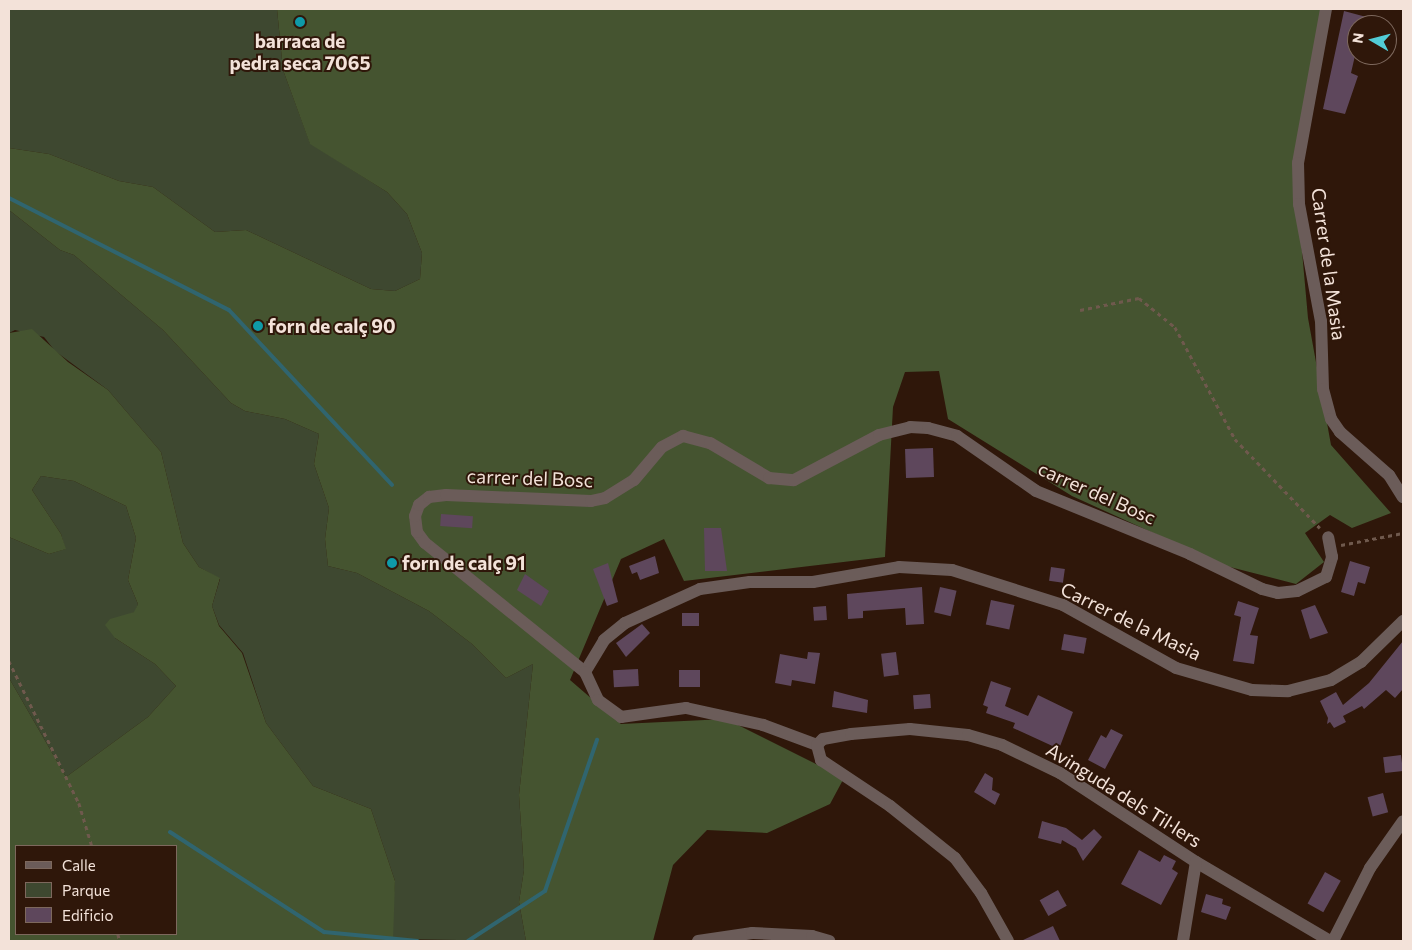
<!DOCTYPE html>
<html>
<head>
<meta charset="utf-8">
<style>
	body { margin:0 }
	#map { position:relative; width:1412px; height:950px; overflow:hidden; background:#2f170a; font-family:Commissioner,sans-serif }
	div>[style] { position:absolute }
	.green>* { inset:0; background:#3e4830 }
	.forest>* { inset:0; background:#455430 }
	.stream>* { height:4px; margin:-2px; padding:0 2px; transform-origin:2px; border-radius:2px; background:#30656f }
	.building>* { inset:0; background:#5e475c; transform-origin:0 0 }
	.path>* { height:2.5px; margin-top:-1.25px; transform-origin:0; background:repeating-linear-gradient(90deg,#6f594d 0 4px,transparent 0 8px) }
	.minor>* { height:12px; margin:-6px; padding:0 6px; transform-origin:6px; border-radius:6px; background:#6b5c59 }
	.dots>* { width:14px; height:14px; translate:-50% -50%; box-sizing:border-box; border:2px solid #2f170a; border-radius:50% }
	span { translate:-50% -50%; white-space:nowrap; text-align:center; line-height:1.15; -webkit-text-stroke:4px #2f170a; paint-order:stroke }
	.poi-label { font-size:19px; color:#f3e2d9; font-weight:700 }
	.left { translate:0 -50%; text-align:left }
	.street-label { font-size:19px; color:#f3e2d9 }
	.frame { position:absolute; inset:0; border:10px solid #f3e2d9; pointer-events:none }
	.legend { position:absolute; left:15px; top:845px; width:162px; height:90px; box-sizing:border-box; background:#2f170a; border:1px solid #7d685d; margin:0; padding:6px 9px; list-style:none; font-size:15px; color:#f3e2d9 }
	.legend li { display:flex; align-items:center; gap:10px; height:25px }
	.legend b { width:25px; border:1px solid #7d685d }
	.north { position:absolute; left:1347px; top:15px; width:50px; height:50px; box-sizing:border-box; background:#2f170a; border:1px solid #7d685d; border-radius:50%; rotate:278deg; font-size:14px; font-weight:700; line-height:20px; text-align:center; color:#f3e2d9 }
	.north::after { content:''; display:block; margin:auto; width:18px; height:22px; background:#52ccd6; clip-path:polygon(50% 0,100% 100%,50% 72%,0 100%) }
</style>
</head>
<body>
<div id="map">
	<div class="green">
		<i style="clip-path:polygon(9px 9px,277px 9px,283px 70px,310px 143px,387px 192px,407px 214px,422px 253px,420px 279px,395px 291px,371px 289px,246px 230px,215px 232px,153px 187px,119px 181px,49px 154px,9px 148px)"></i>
		<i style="clip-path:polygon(9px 210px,60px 250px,74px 255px,163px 330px,231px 403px,245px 411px,285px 419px,319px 434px,314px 464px,329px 508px,325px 539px,328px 566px,357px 573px,429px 611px,472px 644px,506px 678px,533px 664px,519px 795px,524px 870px,519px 902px,526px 941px,390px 939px,395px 881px,371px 809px,313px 786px,266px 723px,243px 653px,219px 625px,212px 606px,220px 579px,199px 567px,183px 543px,161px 452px,108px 390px,55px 351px,44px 337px,15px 330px,9px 333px)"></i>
		<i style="clip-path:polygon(41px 476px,74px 481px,126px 506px,136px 538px,128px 580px,138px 604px,135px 612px,119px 618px,115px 638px,155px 664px,176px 686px,148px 717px,66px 777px,9px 678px,9px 537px,49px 554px,65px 549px,61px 534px,32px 490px)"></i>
	</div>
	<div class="forest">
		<i style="clip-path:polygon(277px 9px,1322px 9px,1294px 162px,1308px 318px,1331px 445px,1391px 513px,1352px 528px,1330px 515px,1305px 533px,1324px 562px,1296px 584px,1226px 566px,1072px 496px,948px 419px,939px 371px,905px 372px,893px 407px,885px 557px,684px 581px,664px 539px,621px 559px,570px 680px,621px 724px,726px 719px,844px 778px,830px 804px,767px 833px,707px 830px,673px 865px,653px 941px,526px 941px,519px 902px,524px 870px,519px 795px,533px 664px,506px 678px,472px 644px,429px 611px,357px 573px,328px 566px,325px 539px,329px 508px,314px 464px,319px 434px,285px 419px,245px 411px,231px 403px,163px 330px,74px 255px,60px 250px,9px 210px,9px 148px,49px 154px,119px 181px,153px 187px,215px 232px,246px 230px,371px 289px,395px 291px,420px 279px,422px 253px,407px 214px,387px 192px,310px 144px,283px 70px)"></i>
		<i style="clip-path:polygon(evenodd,32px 329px,68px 362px,108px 390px,161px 452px,183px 543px,199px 567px,220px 578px,212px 606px,219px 626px,242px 653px,266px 723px,313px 786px,371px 809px,395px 881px,393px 941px,9px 941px,9px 678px,66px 777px,148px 717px,176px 686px,155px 664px,115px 638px,105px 625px,110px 619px,134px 612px,138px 604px,128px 580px,136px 538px,126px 506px,74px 481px,41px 476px,32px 490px,61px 534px,66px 549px,49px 554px,9px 537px,9px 333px,32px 329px,176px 846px,176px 934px,16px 934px,16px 846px,176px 846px)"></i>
	</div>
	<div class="stream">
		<i style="left:9px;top:198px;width:247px;rotate:27deg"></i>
		<i style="left:229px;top:310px;width:239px;rotate:47deg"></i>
		<i style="left:170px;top:832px;width:184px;rotate:33deg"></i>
		<i style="left:324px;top:932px;width:94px;rotate:5.5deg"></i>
		<i style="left:468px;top:941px;width:92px;rotate:-33deg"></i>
		<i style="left:545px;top:891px;width:160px;rotate:-71deg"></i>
	</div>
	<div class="building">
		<i style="clip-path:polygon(1344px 11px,1385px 22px,1385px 25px,1354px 25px,1349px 45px,1357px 47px,1351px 73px,1358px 76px,1345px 114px,1323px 109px)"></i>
		<i style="left:933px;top:448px;width:29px;height:28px;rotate:88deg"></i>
		<i style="left:441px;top:514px;width:32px;height:12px;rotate:4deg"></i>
		<i style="clip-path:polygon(704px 528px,721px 528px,727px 571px,705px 571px)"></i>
		<i style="clip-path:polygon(655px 556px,659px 573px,640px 580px,637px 572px,632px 574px,629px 566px)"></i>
		<i style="clip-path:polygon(1350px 561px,1370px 567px,1365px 584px,1358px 582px,1354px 596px,1341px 592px)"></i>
		<i style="clip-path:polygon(608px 563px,618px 602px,607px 606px,593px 569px)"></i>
		<i style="left:1051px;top:567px;width:14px;height:14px;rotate:8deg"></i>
		<i style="clip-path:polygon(525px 574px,549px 591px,541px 606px,517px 590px)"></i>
		<i style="clip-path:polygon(922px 587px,924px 624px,906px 625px,905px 608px,863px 611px,863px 618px,848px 619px,847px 594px)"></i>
		<i style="left:940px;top:587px;width:17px;height:26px;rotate:13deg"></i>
		<i style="left:991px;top:600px;width:24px;height:25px;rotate:12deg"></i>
		<i style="clip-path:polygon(1238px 601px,1259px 608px,1250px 635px,1258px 636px,1254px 664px,1233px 661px,1241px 617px,1234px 615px)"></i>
		<i style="clip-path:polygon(1315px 605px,1328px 633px,1310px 639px,1301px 610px)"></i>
		<i style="left:826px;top:606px;width:14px;height:13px;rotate:86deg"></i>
		<i style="left:699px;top:613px;width:13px;height:17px;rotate:90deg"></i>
		<i style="clip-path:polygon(642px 624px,650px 633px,626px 657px,616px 643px)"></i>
		<i style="left:1064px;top:634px;width:23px;height:16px;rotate:10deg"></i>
		<i style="clip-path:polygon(1403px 641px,1403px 689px,1395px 698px,1386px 690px,1364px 709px,1362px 706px,1343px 716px,1346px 722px,1334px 728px,1330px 722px,1327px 724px,1328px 718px,1320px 701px,1336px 692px,1343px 705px,1369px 683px)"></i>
		<i style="clip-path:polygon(808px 652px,820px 653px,815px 684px,792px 680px,791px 686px,775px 683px,780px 654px,807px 659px)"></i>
		<i style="left:896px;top:652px;width:23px;height:15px;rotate:83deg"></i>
		<i style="left:638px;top:669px;width:17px;height:25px;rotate:87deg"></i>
		<i style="left:679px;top:670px;width:21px;height:17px"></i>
		<i style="clip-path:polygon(991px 681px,1011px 688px,1005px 706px,1028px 716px,1038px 695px,1073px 712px,1059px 749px,1013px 728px,1015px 723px,986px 713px,988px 707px,983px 705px)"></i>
		<i style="clip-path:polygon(834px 691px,868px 700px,867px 713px,832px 707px)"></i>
		<i style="left:930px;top:694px;width:14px;height:17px;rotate:86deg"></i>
		<i style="clip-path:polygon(1111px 729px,1123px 735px,1105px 769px,1088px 760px,1101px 735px,1106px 738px)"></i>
		<i style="left:1401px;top:755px;width:16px;height:18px;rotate:83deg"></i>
		<i style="clip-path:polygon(985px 773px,993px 778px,992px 790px,1000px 794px,995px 805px,974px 792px)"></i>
		<i style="left:1383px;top:793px;width:20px;height:16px;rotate:75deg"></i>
		<i style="clip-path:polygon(1042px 821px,1066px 828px,1082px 840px,1094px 829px,1102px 837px,1083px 861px,1076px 848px,1062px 840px,1061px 844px,1038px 838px)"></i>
		<i style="clip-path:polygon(1139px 850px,1160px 862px,1164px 855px,1176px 861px,1172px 869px,1178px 873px,1161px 905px,1121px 884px)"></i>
		<i style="left:1325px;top:872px;width:18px;height:36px;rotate:29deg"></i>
		<i style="left:1058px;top:890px;width:18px;height:21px;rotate:61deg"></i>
		<i style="clip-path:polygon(1206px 894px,1223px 899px,1222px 904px,1231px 907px,1226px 920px,1201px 912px)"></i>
		<i style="clip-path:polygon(1053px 926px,1060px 941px,1021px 941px)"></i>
	</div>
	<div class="path">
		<i style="left:1080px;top:310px;width:60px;rotate:-11.5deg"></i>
		<i style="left:1139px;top:298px;width:46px;rotate:38.9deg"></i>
		<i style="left:1175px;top:327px;width:127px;rotate:61.8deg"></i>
		<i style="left:1235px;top:439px;width:123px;rotate:46.3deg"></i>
		<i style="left:1341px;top:545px;width:63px;rotate:-11deg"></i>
		<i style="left:9px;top:661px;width:158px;rotate:63.8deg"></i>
		<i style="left:79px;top:803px;width:45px;rotate:73.2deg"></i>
		<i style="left:118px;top:934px;width:7px;rotate:74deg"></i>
	</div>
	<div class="minor">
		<i style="left:1326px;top:9px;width:157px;rotate:100.3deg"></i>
		<i style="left:1298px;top:163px;width:41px;rotate:88.6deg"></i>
		<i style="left:1299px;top:204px;width:119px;rotate:79.4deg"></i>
		<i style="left:1321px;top:321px;width:68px;rotate:88.3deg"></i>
		<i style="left:1323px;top:389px;width:31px;rotate:75deg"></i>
		<i style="left:1331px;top:419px;width:16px;rotate:55deg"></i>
		<i style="left:1340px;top:432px;width:65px;rotate:41.3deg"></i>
		<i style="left:1389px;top:475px;width:26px;rotate:58deg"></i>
		<i style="left:585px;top:672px;width:206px;rotate:-141.1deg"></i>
		<i style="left:425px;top:543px;width:14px;rotate:-126deg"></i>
		<i style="left:417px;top:532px;width:16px;rotate:-97deg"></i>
		<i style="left:415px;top:516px;width:12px;rotate:-70deg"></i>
		<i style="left:419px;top:505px;width:13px;rotate:-39deg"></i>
		<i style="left:429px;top:497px;width:17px;rotate:-7deg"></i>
		<i style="left:446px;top:495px;width:145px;rotate:2.4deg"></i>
		<i style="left:591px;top:501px;width:14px;rotate:-12deg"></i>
		<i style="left:605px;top:498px;width:34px;rotate:-32deg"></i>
		<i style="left:634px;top:480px;width:43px;rotate:-49.7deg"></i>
		<i style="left:662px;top:447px;width:24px;rotate:-28deg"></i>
		<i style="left:683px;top:436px;width:28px;rotate:15deg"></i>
		<i style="left:710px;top:443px;width:69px;rotate:30.7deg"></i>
		<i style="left:769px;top:478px;width:25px;rotate:5deg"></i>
		<i style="left:794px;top:480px;width:96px;rotate:-27.9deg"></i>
		<i style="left:879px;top:435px;width:32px;rotate:-14deg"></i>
		<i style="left:910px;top:427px;width:18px;rotate:3deg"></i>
		<i style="left:928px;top:428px;width:30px;rotate:15deg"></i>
		<i style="left:957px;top:436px;width:96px;rotate:34.8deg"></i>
		<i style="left:1036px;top:491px;width:166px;rotate:22.2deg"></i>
		<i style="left:1190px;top:554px;width:80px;rotate:25.9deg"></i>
		<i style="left:1262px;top:589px;width:16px;rotate:14deg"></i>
		<i style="left:1278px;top:593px;width:19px;rotate:-6deg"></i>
		<i style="left:1297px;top:591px;width:32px;rotate:-26deg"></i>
		<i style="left:1326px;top:577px;width:21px;rotate:-73deg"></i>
		<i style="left:1332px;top:557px;width:20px;rotate:-101deg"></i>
		<i style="left:585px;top:672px;width:37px;rotate:-59deg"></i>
		<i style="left:604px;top:640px;width:27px;rotate:-39deg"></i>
		<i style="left:625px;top:623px;width:82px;rotate:-24.4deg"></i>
		<i style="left:700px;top:589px;width:50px;rotate:-8deg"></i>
		<i style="left:750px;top:582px;width:63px"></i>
		<i style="left:813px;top:582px;width:87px;rotate:-9.9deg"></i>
		<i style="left:899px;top:567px;width:53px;rotate:3.2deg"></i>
		<i style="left:952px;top:570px;width:116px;rotate:17.5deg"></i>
		<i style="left:1063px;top:605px;width:129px;rotate:29.1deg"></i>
		<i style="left:1176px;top:668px;width:79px;rotate:16.1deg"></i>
		<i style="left:1252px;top:690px;width:36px;rotate:2deg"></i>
		<i style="left:1288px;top:691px;width:44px;rotate:-14.3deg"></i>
		<i style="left:1331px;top:680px;width:35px;rotate:-31deg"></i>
		<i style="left:1361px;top:662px;width:59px;rotate:-44.3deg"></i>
		<i style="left:585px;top:672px;width:31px;rotate:65deg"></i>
		<i style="left:598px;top:700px;width:29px;rotate:36deg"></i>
		<i style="left:621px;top:717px;width:66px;rotate:-7.9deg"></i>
		<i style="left:686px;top:708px;width:79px;rotate:12.4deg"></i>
		<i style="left:763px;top:725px;width:58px;rotate:20.3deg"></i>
		<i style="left:817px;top:745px;width:8px;rotate:-45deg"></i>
		<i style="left:823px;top:739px;width:28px;rotate:-10deg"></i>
		<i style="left:851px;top:734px;width:59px;rotate:-4.8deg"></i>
		<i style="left:910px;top:729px;width:58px;rotate:5.9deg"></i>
		<i style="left:968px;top:735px;width:35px;rotate:16deg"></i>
		<i style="left:1002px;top:745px;width:64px;rotate:25.8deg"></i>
		<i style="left:1060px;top:773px;width:163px;rotate:33.2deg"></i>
		<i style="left:1196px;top:862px;width:156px;rotate:30.5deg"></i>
		<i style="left:817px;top:745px;width:16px;rotate:75deg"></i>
		<i style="left:821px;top:760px;width:83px;rotate:33.7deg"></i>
		<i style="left:890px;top:806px;width:83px;rotate:38.7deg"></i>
		<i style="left:955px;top:858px;width:44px;rotate:53.4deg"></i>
		<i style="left:981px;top:893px;width:55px;rotate:60.6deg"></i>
		<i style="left:698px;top:941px;width:55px;rotate:-8.4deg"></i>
		<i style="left:752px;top:933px;width:60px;rotate:2.9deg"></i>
		<i style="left:812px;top:936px;width:18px;rotate:16deg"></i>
		<i style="left:1183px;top:941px;width:80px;rotate:-80.7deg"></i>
		<i style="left:1333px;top:941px;width:82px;rotate:-63.1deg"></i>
		<i style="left:1370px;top:868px;width:57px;rotate:-54.9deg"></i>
	</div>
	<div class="dots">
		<i style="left:300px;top:22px;background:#0f9aa8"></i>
		<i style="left:258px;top:326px;background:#0f9aa8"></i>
		<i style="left:392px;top:563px;background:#0f9aa8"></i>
	</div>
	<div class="poi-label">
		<span style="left:300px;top:52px">barraca de<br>pedra seca 7065</span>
		<span class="left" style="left:268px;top:326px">forn de calç 90</span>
		<span class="left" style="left:402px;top:563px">forn de calç 91</span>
	</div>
	<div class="street-label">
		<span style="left:1329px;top:264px;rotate:82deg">Carrer de la Masia</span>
		<span style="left:530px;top:478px;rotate:2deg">carrer del Bosc</span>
		<span style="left:1097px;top:493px;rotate:24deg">carrer del Bosc</span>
		<span style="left:1131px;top:621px;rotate:26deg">Carrer de la Masia</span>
		<span style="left:1124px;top:795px;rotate:32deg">Avinguda dels Til·lers</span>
	</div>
	<div class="frame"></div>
	<ul class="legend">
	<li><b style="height:6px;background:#6b5c59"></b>Calle</li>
	<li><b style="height:14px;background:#3e4830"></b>Parque</li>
	<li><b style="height:14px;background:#5e475c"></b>Edificio</li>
	</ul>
	<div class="north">N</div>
</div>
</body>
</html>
